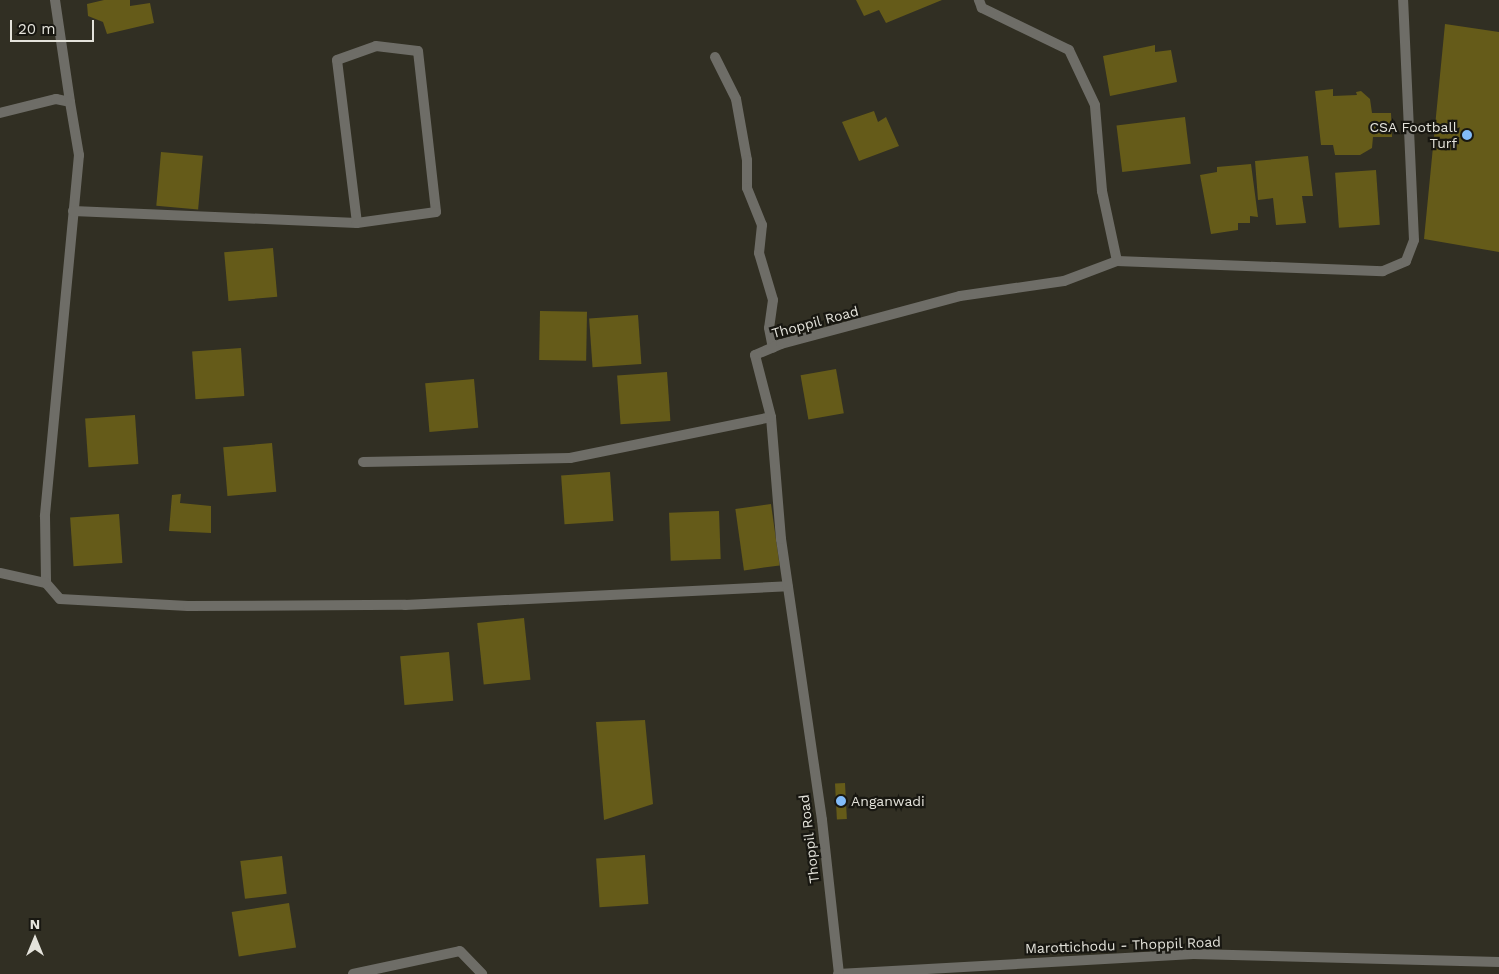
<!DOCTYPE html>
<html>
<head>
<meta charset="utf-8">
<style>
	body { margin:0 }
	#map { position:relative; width:1499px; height:974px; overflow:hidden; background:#312f23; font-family:"Work Sans",sans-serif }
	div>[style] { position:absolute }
	.building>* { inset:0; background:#655b19; transform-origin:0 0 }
	.street>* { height:10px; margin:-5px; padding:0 5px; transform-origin:5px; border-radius:5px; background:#6e6d67 }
	.dots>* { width:14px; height:14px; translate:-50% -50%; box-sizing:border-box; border:2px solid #181711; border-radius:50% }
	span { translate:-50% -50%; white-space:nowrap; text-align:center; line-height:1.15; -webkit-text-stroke:4.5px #181711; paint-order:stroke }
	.poi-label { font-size:14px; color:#e4e3db }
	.right { translate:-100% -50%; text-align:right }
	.left { translate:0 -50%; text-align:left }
	.street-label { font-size:14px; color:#e4e3db }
	.north { position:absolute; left:10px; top:914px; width:50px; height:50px; -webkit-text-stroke:4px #181711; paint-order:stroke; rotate:0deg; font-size:14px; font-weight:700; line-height:20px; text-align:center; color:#e4e3db }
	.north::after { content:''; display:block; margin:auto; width:18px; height:22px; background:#e4e3db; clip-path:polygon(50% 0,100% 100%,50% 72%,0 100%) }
	.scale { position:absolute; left:10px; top:20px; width:84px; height:22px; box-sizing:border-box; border:2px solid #e4e3db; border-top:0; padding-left:6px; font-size:15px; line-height:18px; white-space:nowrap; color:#e4e3db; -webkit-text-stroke:4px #181711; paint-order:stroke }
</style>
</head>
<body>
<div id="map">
	<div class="building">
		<i style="clip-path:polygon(104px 0,130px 0,130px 6px,150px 3px,154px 23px,107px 34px,103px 22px,88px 16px,87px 4px)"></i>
		<i style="clip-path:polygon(856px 0,942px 0,886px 23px,879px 10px,864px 16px)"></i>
		<i style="clip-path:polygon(1445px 24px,1499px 32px,1499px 252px,1424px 239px)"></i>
		<i style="clip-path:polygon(1155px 45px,1155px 52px,1171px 50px,1177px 82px,1110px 96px,1103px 56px)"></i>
		<i style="clip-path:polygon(1333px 89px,1333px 96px,1357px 95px,1356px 92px,1361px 91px,1370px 99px,1372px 113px,1391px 113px,1392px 137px,1373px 137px,1372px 148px,1360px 155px,1335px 155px,1333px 145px,1321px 145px,1315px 91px)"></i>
		<i style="clip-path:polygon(874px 111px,878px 122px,886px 117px,899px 146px,859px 161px,842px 122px)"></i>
		<i style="left:1185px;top:117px;width:47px;height:69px;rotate:83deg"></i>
		<i style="left:161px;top:152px;width:42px;height:54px;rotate:5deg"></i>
		<i style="clip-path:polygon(1308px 156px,1313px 196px,1302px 196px,1306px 223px,1276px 225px,1273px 198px,1258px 200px,1255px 161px)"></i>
		<i style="clip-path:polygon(1251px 164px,1258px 217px,1250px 216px,1250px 223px,1238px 223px,1238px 230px,1211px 234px,1200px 175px,1217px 172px,1217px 167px)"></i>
		<i style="left:1376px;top:170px;width:55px;height:41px;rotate:86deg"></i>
		<i style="left:273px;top:248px;width:49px;height:49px;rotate:85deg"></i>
		<i style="left:540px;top:311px;width:47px;height:49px;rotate:1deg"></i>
		<i style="left:638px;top:315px;width:49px;height:49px;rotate:86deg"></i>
		<i style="left:241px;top:348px;width:48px;height:49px;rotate:86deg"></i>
		<i style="left:836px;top:369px;width:45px;height:36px;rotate:80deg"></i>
		<i style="left:667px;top:372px;width:49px;height:50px;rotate:86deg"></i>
		<i style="left:474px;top:379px;width:49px;height:49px;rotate:85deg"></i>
		<i style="left:135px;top:415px;width:49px;height:50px;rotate:86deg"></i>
		<i style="left:272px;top:443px;width:49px;height:49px;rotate:85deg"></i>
		<i style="left:610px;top:472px;width:49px;height:49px;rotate:86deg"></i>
		<i style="clip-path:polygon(181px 494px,180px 503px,211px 506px,211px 533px,169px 531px,172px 495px)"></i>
		<i style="left:771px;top:504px;width:62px;height:36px;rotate:82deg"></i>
		<i style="left:719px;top:511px;width:48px;height:50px;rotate:88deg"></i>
		<i style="left:119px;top:514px;width:49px;height:49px;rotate:86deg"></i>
		<i style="left:524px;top:618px;width:62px;height:47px;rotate:84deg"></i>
		<i style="left:449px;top:652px;width:49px;height:49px;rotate:85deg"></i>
		<i style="clip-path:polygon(645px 720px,653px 804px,604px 820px,596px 722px)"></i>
		<i style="left:845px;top:783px;width:36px;height:10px;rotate:87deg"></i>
		<i style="left:645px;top:855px;width:49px;height:49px;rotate:86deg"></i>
		<i style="left:282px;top:856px;width:38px;height:42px;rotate:83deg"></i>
		<i style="left:289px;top:903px;width:45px;height:58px;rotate:81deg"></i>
	</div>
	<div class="street">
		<i style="left:55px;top:0;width:103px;rotate:81.6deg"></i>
		<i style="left:715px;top:57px;width:47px;rotate:63.4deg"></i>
		<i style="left:736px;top:99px;width:62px;rotate:79.8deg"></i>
		<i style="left:747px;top:160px;width:28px;rotate:90deg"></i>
		<i style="left:747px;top:188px;width:40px;rotate:68deg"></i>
		<i style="left:762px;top:225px;width:28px;rotate:96deg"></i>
		<i style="left:759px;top:253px;width:49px;rotate:73.4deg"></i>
		<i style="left:773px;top:300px;width:28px;rotate:98deg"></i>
		<i style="left:769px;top:328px;width:20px;rotate:79deg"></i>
		<i style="left:0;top:113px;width:58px;rotate:-14deg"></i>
		<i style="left:56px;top:99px;width:14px;rotate:12deg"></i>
		<i style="left:70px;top:102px;width:54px;rotate:80.4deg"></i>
		<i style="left:79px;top:155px;width:363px;rotate:95.4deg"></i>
		<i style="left:45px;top:516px;width:67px;rotate:89.1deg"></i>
		<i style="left:46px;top:583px;width:21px;rotate:49deg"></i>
		<i style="left:60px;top:599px;width:128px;rotate:3.1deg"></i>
		<i style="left:188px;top:606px;width:217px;rotate:-0.3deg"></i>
		<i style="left:405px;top:605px;width:383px;rotate:-2.8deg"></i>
		<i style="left:73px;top:211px;width:284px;rotate:2.4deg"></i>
		<i style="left:357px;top:223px;width:164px;rotate:-97deg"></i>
		<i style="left:337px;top:60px;width:41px;rotate:-19.7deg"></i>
		<i style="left:376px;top:46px;width:42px;rotate:6.8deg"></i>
		<i style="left:418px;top:51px;width:162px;rotate:83.6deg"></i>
		<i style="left:436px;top:212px;width:80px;rotate:172.1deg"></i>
		<i style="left:1117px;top:261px;width:266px;rotate:2.2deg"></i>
		<i style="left:1383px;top:271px;width:25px;rotate:-23deg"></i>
		<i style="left:1406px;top:261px;width:22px;rotate:-69deg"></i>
		<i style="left:1414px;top:240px;width:240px;rotate:-92.6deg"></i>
		<i style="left:363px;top:462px;width:207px;rotate:-1.1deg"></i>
		<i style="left:570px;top:458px;width:205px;rotate:-11.5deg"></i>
		<i style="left:0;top:573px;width:47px;rotate:12.3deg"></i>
		<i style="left:353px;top:974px;width:109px;rotate:-12.1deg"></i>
		<i style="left:460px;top:951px;width:32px;rotate:46deg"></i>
		<i style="left:838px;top:974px;width:356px;rotate:-3.2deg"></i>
		<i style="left:1193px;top:954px;width:306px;rotate:1.5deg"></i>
		<i style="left:839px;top:974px;width:155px;rotate:-96.3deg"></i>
		<i style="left:822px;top:820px;width:284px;rotate:-98.3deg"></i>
		<i style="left:781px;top:539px;width:122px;rotate:-94.7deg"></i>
		<i style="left:771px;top:417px;width:64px;rotate:-104.5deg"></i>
		<i style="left:755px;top:355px;width:28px;rotate:-23deg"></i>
		<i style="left:781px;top:344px;width:185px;rotate:-15deg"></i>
		<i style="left:960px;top:296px;width:105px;rotate:-8.2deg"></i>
		<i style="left:1064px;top:281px;width:57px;rotate:-20.7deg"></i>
		<i style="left:1117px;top:261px;width:72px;rotate:-102.1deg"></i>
		<i style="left:1102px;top:191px;width:86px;rotate:-94.7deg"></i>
		<i style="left:1095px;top:105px;width:61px;rotate:-115.3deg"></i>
		<i style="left:1069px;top:50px;width:97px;rotate:-154.2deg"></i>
		<i style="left:982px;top:8px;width:9px;rotate:-111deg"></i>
	</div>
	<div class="dots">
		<i style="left:1467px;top:135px;background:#82bcfa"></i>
		<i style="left:841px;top:801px;background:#82bcfa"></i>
	</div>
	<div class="poi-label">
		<span class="right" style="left:1457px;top:135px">CSA Football<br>Turf</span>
		<span class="left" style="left:851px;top:801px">Anganwadi</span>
	</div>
	<div class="street-label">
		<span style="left:815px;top:322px;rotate:-15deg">Thoppil Road</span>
		<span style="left:809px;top:839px;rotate:-97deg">Thoppil Road</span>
		<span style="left:1123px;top:945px;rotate:-2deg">Marottichodu - Thoppil Road</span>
	</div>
	<div class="north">N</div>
	<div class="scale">20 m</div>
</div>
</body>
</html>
